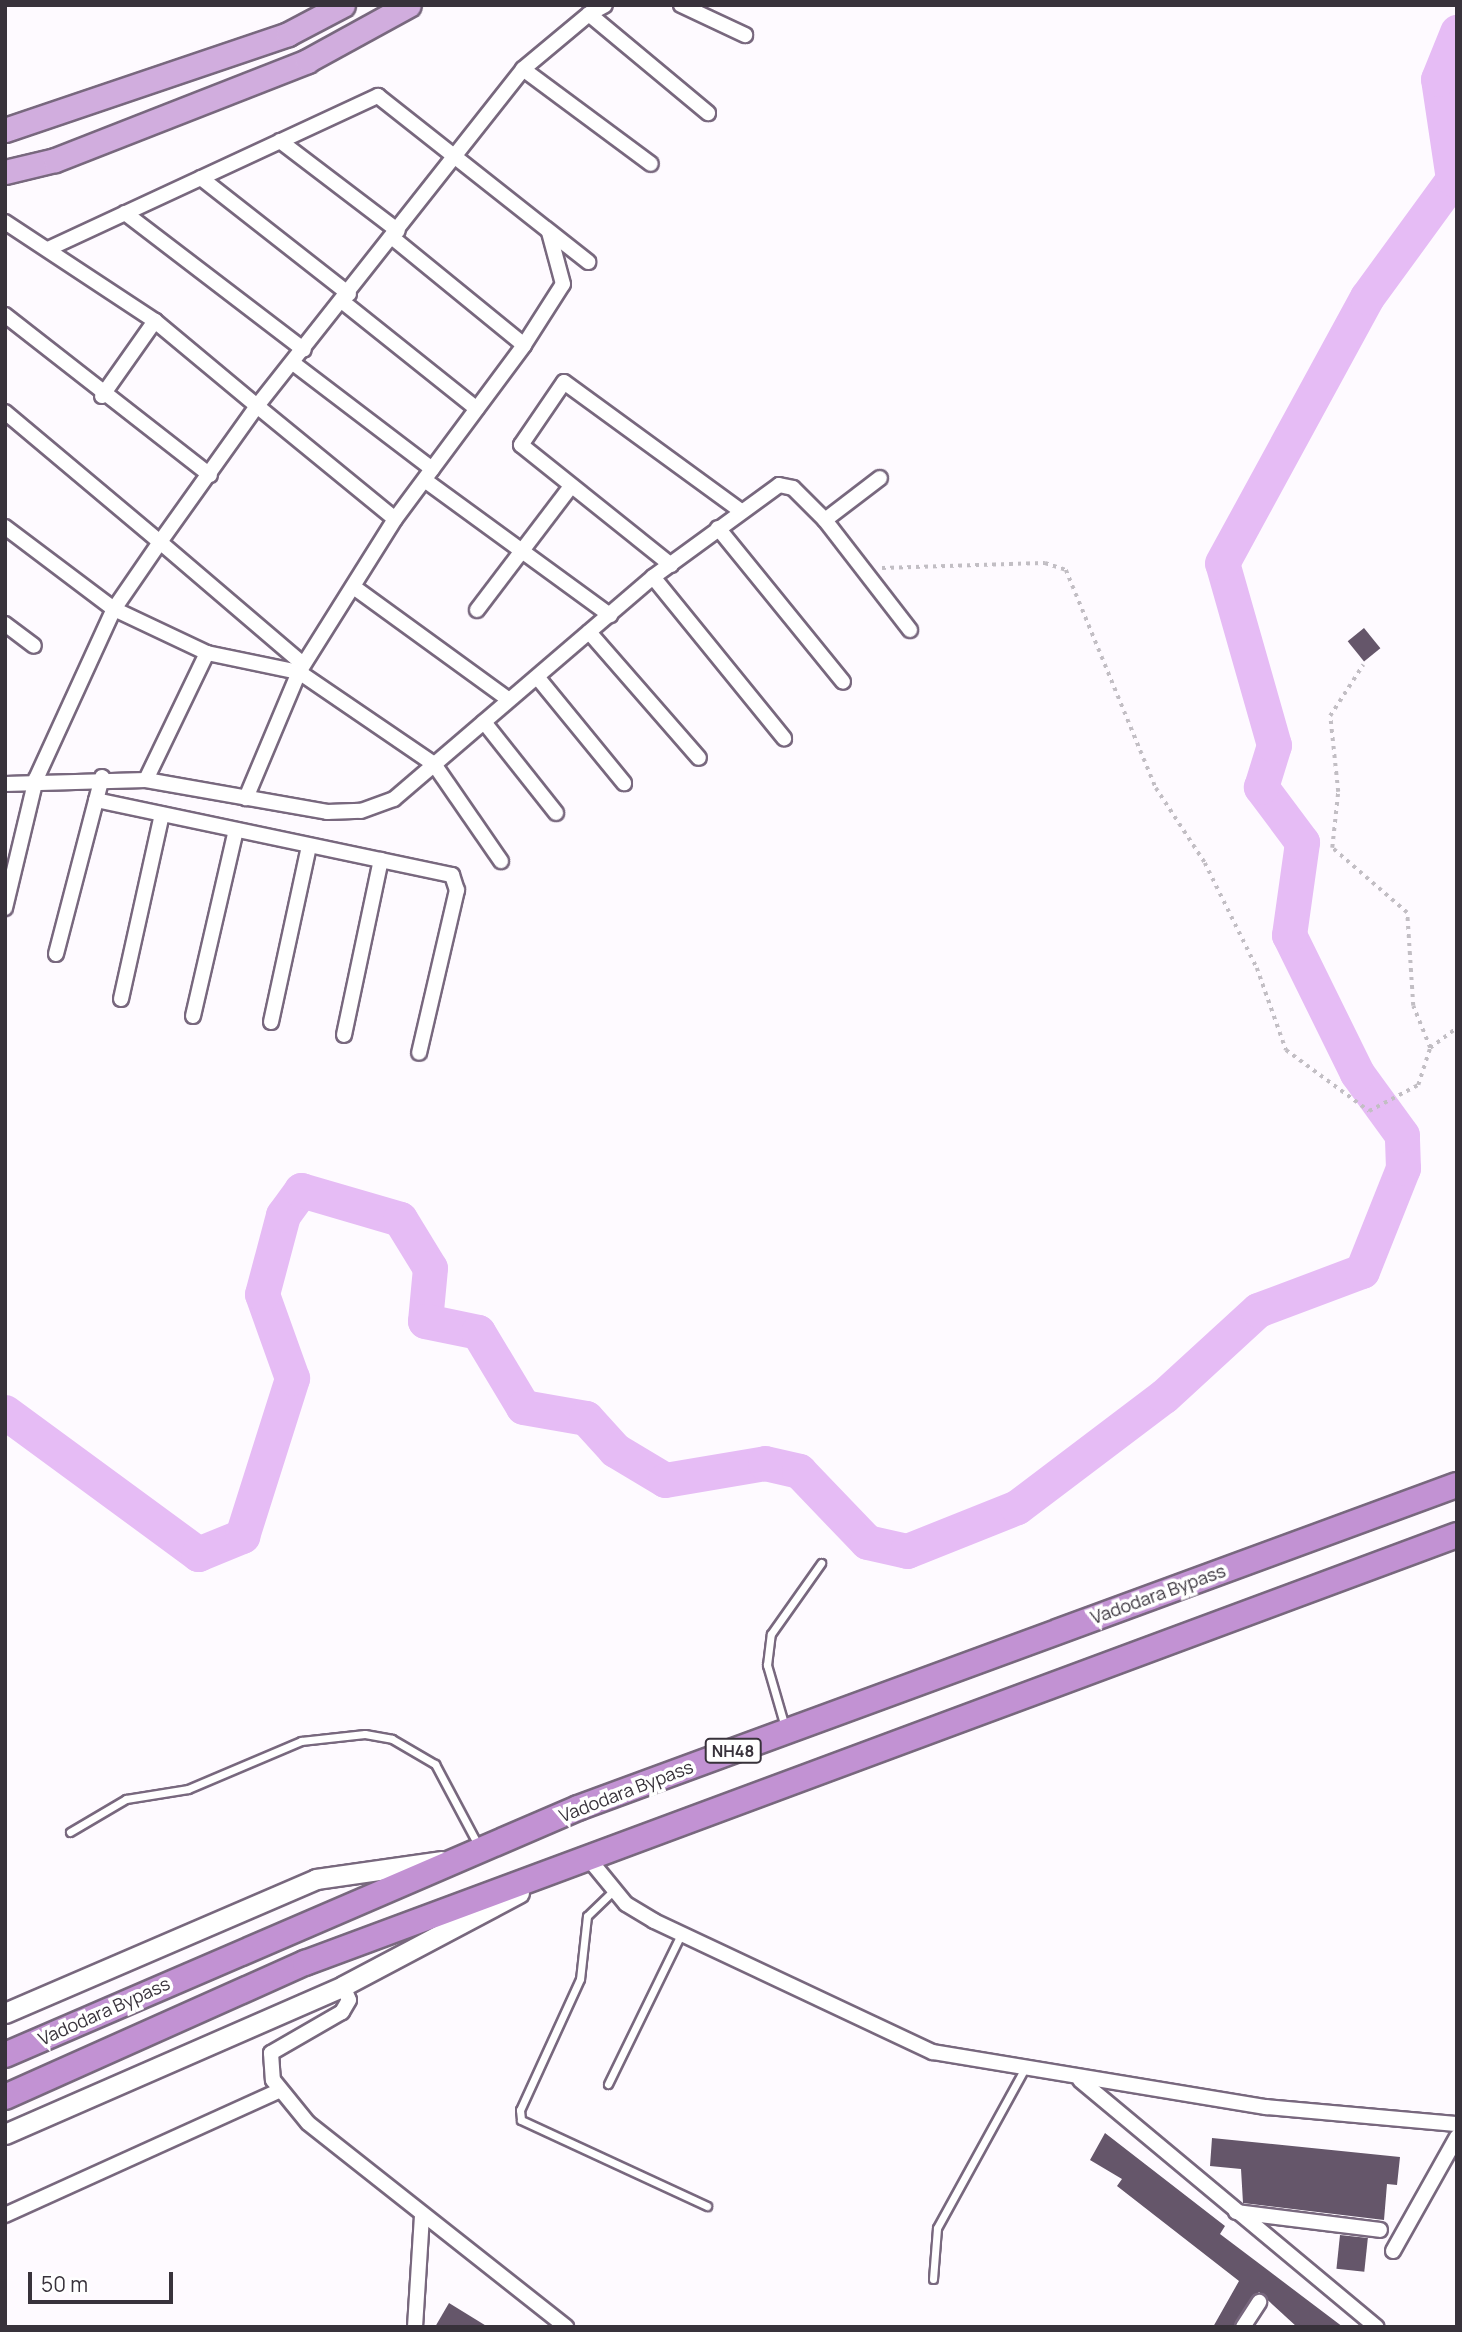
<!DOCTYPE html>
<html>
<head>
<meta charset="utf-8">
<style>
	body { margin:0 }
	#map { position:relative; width:1462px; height:2332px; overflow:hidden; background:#fefaff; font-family:Manrope,sans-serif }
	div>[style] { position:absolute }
	.river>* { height:35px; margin:-17.5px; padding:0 17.5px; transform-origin:17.5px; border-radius:17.5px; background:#e6bcf5 }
	.building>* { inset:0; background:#65566a; transform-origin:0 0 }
	.path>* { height:3.5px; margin-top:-1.75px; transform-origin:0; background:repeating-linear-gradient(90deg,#c2bec4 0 3.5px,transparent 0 8.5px) }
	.roads { filter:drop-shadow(2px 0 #78687e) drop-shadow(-2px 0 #78687e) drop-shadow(0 2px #78687e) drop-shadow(0 -2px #78687e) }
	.service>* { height:7px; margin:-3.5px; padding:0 3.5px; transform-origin:3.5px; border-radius:3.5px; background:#fff }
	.minor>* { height:14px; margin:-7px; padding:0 7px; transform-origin:7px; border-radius:7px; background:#fff }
	.tertiary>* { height:19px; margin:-9.5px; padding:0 9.5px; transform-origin:9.5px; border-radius:9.5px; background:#fff }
	.primary>* { height:23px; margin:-11.5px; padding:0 11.5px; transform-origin:11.5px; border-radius:11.5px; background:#d1adde }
	.trunk>* { height:24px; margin:-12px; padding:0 12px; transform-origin:12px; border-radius:12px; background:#c292d3 }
	span { translate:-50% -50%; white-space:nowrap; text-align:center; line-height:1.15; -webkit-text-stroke:7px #fff; paint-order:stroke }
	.shield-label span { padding:2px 5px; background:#fff; border:2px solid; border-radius:5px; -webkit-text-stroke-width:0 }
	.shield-label { font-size:16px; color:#38323b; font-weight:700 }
	.street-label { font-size:18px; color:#38323b }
	.frame { position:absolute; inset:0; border:7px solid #38323b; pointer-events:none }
	.scale { position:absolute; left:28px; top:2272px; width:145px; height:32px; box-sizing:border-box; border:4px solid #38323b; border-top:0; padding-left:9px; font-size:21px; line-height:24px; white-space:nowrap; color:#38323b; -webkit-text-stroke:5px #fff; paint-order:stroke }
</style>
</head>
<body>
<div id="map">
	<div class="river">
		<i style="left:5px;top:1412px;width:240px;rotate:36.3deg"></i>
		<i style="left:198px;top:1554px;width:48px;rotate:-22.2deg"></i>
		<i style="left:242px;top:1536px;width:166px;rotate:-72.4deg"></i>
		<i style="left:292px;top:1378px;width:89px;rotate:-109.7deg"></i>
		<i style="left:262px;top:1294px;width:82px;rotate:-75.1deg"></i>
		<i style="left:283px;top:1215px;width:31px;rotate:-54deg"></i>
		<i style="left:301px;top:1190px;width:103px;rotate:16.3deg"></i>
		<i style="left:400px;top:1219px;width:57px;rotate:58.5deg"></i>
		<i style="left:430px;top:1268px;width:53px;rotate:95.4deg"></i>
		<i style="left:425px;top:1321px;width:54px;rotate:11.7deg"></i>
		<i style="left:478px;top:1332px;width:87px;rotate:59deg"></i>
		<i style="left:523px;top:1407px;width:64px;rotate:9.9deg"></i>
		<i style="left:586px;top:1418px;width:43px;rotate:47.8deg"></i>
		<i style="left:615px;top:1450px;width:58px;rotate:31deg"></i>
		<i style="left:665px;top:1480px;width:101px;rotate:-9.6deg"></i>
		<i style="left:765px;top:1463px;width:35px;rotate:13deg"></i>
		<i style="left:799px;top:1471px;width:98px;rotate:46.2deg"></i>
		<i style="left:867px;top:1542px;width:41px;rotate:12.7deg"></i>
		<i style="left:907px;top:1551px;width:118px;rotate:-21.8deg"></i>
		<i style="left:1017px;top:1507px;width:184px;rotate:-37.1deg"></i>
		<i style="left:1164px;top:1396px;width:127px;rotate:-42.5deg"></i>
		<i style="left:1258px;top:1310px;width:111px;rotate:-20.6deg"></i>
		<i style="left:1362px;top:1271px;width:111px;rotate:-68.3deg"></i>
		<i style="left:1403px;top:1168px;width:33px;rotate:-92deg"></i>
		<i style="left:1402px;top:1135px;width:77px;rotate:-126deg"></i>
		<i style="left:1357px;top:1073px;width:154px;rotate:-116.2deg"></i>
		<i style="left:1289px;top:935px;width:94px;rotate:-82deg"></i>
		<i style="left:1302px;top:842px;width:69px;rotate:-126.7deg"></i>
		<i style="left:1261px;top:787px;width:44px;rotate:-72.8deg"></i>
		<i style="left:1274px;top:745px;width:189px;rotate:-105.9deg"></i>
		<i style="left:1222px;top:563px;width:303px;rotate:-61.4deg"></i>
		<i style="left:1367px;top:297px;width:146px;rotate:-53.9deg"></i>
		<i style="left:1453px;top:179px;width:101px;rotate:-98.5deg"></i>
		<i style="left:1438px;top:79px;width:51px;rotate:-68deg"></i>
	</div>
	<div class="building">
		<i style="left:1364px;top:628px;width:26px;height:21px;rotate:51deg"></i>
		<i style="clip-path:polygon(1105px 2133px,1225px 2226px,1220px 2234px,1343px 2327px,1297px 2327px,1259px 2292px,1233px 2327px,1213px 2327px,1239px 2281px,1117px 2186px,1122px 2179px,1090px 2160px)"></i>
		<i style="clip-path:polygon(1212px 2138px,1400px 2157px,1397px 2185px,1387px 2184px,1384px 2220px,1243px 2203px,1241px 2169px,1210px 2166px)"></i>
		<i style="left:1340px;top:2235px;width:28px;height:34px;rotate:6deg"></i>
		<i style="clip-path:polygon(449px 2303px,488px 2327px,435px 2327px)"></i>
	</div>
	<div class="path">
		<i style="left:882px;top:568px;width:163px;rotate:-1.8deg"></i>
		<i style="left:1045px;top:563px;width:22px;rotate:18deg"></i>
		<i style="left:1066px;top:570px;width:236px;rotate:67.6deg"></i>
		<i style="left:1156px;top:788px;width:90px;rotate:56.8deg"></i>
		<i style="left:1205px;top:863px;width:117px;rotate:63.7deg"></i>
		<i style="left:1257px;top:968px;width:87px;rotate:70.5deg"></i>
		<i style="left:1286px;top:1050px;width:103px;rotate:36.3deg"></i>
		<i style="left:1369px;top:1111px;width:55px;rotate:-28deg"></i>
		<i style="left:1418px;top:1085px;width:39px;rotate:-72deg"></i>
		<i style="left:1430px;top:1048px;width:45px;rotate:-112deg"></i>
		<i style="left:1413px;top:1006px;width:93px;rotate:-93.7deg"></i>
		<i style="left:1407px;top:913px;width:99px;rotate:-139.1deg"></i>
		<i style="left:1332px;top:848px;width:56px;rotate:-83.9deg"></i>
		<i style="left:1338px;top:792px;width:76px;rotate:-96deg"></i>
		<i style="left:1330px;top:716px;width:61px;rotate:-57.1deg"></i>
		<i style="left:1430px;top:1048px;width:34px;rotate:-37deg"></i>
	</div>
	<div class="roads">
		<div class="service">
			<i style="left:785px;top:1727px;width:65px;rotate:-106.2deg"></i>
			<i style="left:767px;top:1665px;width:31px;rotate:-83deg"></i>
			<i style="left:771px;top:1634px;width:87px;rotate:-54.8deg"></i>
			<i style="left:70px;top:1832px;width:65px;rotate:-30.5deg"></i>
			<i style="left:126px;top:1799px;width:63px;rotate:-9.2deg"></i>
			<i style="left:188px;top:1789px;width:123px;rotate:-23deg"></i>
			<i style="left:301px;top:1741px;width:64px;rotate:-6.2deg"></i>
			<i style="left:365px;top:1734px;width:27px;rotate:10deg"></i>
			<i style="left:392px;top:1739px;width:50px;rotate:30.2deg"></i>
			<i style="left:435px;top:1764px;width:92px;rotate:62deg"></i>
			<i style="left:613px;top:1891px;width:36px;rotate:136deg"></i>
			<i style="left:587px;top:1916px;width:63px;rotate:96.3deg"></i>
			<i style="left:580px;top:1979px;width:144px;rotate:114.6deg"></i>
			<i style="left:520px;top:2110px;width:10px;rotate:84deg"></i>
			<i style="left:521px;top:2120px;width:205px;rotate:24.8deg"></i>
			<i style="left:608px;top:2084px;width:167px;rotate:-64deg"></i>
			<i style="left:933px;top:2279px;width:51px;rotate:-85.5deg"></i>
			<i style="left:937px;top:2228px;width:180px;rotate:-61.2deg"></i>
		</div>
		<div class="minor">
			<i style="left:681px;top:5px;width:71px;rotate:25.1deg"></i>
			<i style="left:589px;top:14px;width:18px;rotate:-29deg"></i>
			<i style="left:523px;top:69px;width:159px;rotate:36.6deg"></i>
			<i style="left:280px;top:141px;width:148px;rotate:37.3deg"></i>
			<i style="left:201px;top:178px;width:188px;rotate:38.1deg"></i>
			<i style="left:125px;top:213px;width:225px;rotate:37.4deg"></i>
			<i style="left:5px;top:222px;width:180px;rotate:33.4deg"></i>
			<i style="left:155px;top:321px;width:133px;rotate:39.8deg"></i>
			<i style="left:257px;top:406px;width:429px;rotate:-51.7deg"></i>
			<i style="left:523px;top:69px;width:86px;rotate:-39.8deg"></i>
			<i style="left:589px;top:14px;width:155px;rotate:39.8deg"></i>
			<i style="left:48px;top:249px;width:364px;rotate:-24.9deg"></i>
			<i style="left:378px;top:96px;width:268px;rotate:38.3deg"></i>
			<i style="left:343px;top:302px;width:171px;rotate:38.6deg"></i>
			<i style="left:5px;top:315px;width:260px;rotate:38deg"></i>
			<i style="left:524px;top:345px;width:72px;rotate:-57.4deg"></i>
			<i style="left:563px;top:284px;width:54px;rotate:-105.1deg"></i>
			<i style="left:293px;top:363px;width:175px;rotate:37.3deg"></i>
			<i style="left:102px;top:396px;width:92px;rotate:-54.8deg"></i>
			<i style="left:5px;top:412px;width:202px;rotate:40deg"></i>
			<i style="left:160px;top:542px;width:167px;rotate:-54.5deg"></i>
			<i style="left:257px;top:406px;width:178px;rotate:39.3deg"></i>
			<i style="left:395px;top:519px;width:217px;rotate:-53.4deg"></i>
			<i style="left:524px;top:345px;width:169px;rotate:-140.8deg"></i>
			<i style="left:426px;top:481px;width:228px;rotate:36.1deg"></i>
			<i style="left:395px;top:519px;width:181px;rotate:122.1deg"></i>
			<i style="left:299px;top:672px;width:163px;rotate:34.3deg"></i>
			<i style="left:434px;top:764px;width:118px;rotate:55.4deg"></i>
			<i style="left:825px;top:520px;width:69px;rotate:-37.4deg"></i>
			<i style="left:5px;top:527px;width:136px;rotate:37deg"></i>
			<i style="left:114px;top:609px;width:103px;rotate:25.3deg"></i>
			<i style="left:207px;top:653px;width:141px;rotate:115.7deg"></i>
			<i style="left:718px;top:528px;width:198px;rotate:50.9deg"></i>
			<i style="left:671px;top:565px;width:192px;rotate:-141.3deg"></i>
			<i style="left:521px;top:445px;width:76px;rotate:-55.7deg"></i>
			<i style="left:564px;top:382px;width:220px;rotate:36.1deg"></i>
			<i style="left:653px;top:577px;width:208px;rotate:50.9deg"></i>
			<i style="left:355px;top:588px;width:190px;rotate:36deg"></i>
			<i style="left:477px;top:610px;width:156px;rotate:-52.8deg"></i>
			<i style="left:5px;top:624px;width:36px;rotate:37deg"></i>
			<i style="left:589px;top:632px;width:167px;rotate:48.9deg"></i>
			<i style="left:207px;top:653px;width:94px;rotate:11.7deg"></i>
			<i style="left:299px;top:672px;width:137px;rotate:112.8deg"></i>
			<i style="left:538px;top:678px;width:136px;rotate:50.7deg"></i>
			<i style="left:484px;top:722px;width:116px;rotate:51.6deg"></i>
			<i style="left:5px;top:784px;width:141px;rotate:-1.6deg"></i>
			<i style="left:146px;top:780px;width:184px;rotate:10deg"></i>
			<i style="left:327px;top:812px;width:34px;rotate:-2deg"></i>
			<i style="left:361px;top:811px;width:35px;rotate:-20deg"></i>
			<i style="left:394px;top:799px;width:341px;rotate:-40.6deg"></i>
			<i style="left:653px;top:577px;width:156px;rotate:-36.1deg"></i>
			<i style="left:779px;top:485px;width:14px;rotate:12deg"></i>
			<i style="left:793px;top:488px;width:45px;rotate:45deg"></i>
			<i style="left:825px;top:520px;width:139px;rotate:52.3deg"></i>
			<i style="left:96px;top:800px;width:364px;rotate:11.9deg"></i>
			<i style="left:452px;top:875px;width:16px;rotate:72deg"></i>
			<i style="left:457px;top:890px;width:167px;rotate:103.1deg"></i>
			<i style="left:5px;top:908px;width:133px;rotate:-76.5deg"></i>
			<i style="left:36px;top:779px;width:187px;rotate:-65.4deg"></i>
			<i style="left:114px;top:609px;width:81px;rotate:-55.5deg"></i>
			<i style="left:160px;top:542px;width:188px;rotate:40.5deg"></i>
			<i style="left:56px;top:954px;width:183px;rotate:-75.4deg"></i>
			<i style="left:121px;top:999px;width:189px;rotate:-77.5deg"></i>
			<i style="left:193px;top:1016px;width:191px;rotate:-77deg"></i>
			<i style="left:271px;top:1022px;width:180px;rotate:-77.8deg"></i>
			<i style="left:344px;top:1035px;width:179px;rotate:-78.1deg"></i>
			<i style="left:589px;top:1859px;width:58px;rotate:50.6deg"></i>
			<i style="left:626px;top:1904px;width:33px;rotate:31deg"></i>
			<i style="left:654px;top:1921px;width:308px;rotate:25.2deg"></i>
			<i style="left:933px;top:2052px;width:338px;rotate:9.4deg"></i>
			<i style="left:1266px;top:2107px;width:192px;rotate:5.1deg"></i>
			<i style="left:343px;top:1986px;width:15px;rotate:67deg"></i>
			<i style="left:349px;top:2000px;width:14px;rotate:120deg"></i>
			<i style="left:342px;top:2012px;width:82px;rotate:150deg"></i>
			<i style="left:271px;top:2053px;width:27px;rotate:86deg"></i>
			<i style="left:273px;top:2080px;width:55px;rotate:50.9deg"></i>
			<i style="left:308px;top:2123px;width:329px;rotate:38.3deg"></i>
			<i style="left:1080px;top:2080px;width:386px;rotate:39.8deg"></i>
			<i style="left:1236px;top:2212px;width:145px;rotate:7.1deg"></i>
			<i style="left:5px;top:2215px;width:302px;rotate:-24.4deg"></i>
			<i style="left:1393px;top:2251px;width:131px;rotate:-60.7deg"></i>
			<i style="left:415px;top:2327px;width:111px;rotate:-86.4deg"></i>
			<i style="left:1243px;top:2327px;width:30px;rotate:-57deg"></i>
		</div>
		<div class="tertiary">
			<i style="left:5px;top:2013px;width:339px;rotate:-23.3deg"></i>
			<i style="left:316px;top:1879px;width:126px;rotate:-8.2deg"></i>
			<i style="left:5px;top:2134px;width:369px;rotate:-23.6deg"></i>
			<i style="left:343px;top:1986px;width:199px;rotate:-27.9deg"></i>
		</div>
		<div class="primary">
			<i style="left:5px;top:130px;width:299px;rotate:-18.7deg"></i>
			<i style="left:288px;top:34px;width:62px;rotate:-27.8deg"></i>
			<i style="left:5px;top:172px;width:51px;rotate:-13.5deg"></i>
			<i style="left:55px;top:160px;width:271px;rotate:-21.4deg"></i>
			<i style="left:307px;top:61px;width:116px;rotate:-28.8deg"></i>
		</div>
		<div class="trunk">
			<i style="left:5px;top:2055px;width:624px;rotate:-23.32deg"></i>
			<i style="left:578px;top:1808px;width:936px;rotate:-20.18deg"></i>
			<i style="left:5px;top:2097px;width:329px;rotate:-24.1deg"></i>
			<i style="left:305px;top:1963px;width:1229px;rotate:-20.38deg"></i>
		</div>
	</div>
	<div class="shield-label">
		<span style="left:733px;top:1751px">NH48</span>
	</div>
	<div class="street-label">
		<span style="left:1158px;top:1594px;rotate:-20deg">Vadodara Bypass</span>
		<span style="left:626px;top:1791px;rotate:-21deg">Vadodara Bypass</span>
		<span style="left:104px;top:2011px;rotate:-24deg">Vadodara Bypass</span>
	</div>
	<div class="frame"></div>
	<div class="scale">50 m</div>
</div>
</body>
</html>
